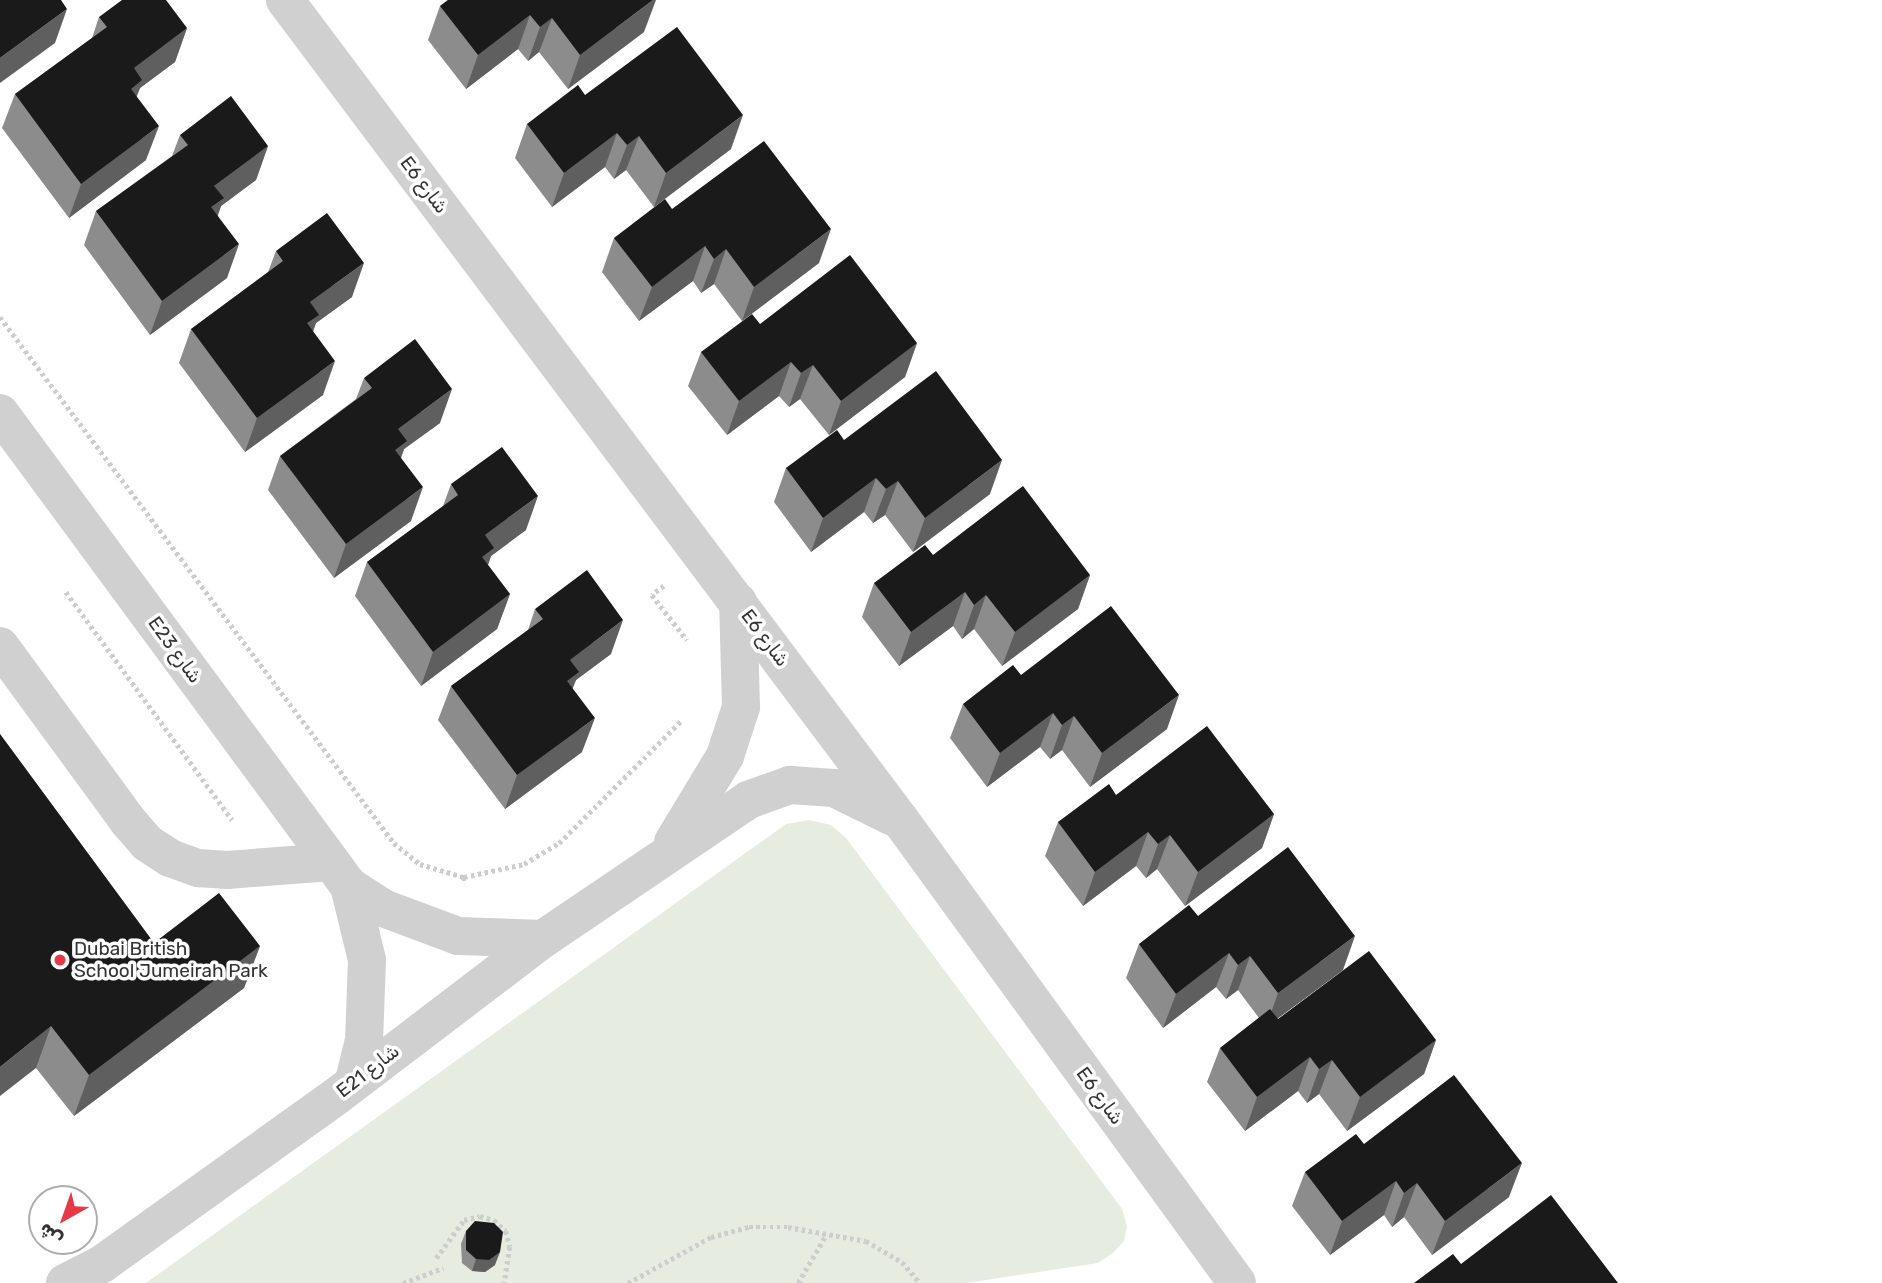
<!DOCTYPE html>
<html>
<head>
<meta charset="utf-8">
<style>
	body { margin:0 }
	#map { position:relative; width:1882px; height:1283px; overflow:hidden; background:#fff; font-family:Rubik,Vazirmatn,sans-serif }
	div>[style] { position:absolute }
	.green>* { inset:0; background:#e6ecdf }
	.path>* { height:4.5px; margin-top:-2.25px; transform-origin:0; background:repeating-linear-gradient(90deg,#cdcdcd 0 3.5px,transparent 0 7px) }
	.minor>* { height:38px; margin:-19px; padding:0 19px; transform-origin:19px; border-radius:19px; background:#d0d0d0 }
	.wall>* { inset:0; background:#8c8c8c }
	.shaded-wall>* { inset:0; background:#5f5f5f }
	.building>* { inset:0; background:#1a1a1a }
	.dots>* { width:19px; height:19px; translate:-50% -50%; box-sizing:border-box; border:4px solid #fff; border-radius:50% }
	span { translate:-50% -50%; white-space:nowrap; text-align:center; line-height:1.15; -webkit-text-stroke:7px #fff; paint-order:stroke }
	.street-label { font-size:19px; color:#333 }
	.poi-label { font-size:19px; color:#333 }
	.left { translate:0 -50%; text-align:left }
	.north { position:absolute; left:28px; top:1185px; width:70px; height:70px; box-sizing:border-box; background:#fff; border:2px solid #adadad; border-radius:50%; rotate:220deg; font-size:19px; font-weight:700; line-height:28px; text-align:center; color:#333 }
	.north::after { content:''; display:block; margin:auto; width:24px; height:32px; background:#e63946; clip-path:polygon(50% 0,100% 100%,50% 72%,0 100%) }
</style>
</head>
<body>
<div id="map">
	<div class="green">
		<i style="clip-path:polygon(809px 820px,831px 825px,846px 838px,1122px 1209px,1127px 1226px,1124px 1241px,1113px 1253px,1098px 1263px,966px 1283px,146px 1283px,786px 824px)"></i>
	</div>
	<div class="path">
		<i style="left:0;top:317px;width:657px;rotate:53.16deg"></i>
		<i style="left:394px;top:843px;width:33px;rotate:39deg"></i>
		<i style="left:420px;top:864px;width:46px;rotate:16.5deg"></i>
		<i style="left:464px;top:877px;width:7px;rotate:98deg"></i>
		<i style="left:664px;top:586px;width:15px;rotate:143deg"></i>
		<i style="left:652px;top:595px;width:57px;rotate:52.1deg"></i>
		<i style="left:66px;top:592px;width:282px;rotate:53.9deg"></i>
		<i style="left:464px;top:877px;width:61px;rotate:-12.2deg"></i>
		<i style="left:524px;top:864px;width:41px;rotate:-31deg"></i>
		<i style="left:559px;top:843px;width:174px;rotate:-45deg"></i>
		<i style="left:436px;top:1258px;width:47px;rotate:-53.6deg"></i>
		<i style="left:464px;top:1220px;width:16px;rotate:-14deg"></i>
		<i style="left:480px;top:1216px;width:15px;rotate:16deg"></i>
		<i style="left:494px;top:1220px;width:16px;rotate:43deg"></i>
		<i style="left:506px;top:1231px;width:16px;rotate:76deg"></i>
		<i style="left:510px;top:1247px;width:36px;rotate:99deg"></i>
		<i style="left:403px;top:1283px;width:43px;rotate:-20.6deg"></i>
		<i style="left:628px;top:1283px;width:95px;rotate:-29deg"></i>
		<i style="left:711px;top:1237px;width:39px;rotate:-15deg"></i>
		<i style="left:749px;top:1227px;width:39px"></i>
		<i style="left:788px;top:1227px;width:79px;rotate:10.2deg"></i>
		<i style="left:866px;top:1241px;width:42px;rotate:30.3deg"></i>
		<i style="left:902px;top:1262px;width:28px;rotate:49deg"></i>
		<i style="left:798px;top:1283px;width:56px;rotate:-59.7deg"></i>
	</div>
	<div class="minor">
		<i style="left:285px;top:0;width:1026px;rotate:53.12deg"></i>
		<i style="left:901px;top:821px;width:571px;rotate:53.97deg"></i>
		<i style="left:0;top:413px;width:588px;rotate:53.58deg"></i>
		<i style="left:349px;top:886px;width:40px;rotate:32.9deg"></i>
		<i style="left:383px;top:908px;width:80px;rotate:20.5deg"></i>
		<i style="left:458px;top:936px;width:85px;rotate:2deg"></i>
		<i style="left:0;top:646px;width:217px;rotate:53.8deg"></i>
		<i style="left:128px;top:821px;width:29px;rotate:49deg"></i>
		<i style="left:147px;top:843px;width:27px;rotate:33deg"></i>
		<i style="left:170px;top:858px;width:30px;rotate:20deg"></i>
		<i style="left:198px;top:868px;width:29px;rotate:4deg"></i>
		<i style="left:227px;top:870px;width:104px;rotate:-4.4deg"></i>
		<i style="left:673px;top:842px;width:100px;rotate:-58.8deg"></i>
		<i style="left:725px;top:756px;width:52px;rotate:-71.9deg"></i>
		<i style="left:741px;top:707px;width:105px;rotate:-91.6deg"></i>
		<i style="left:349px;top:886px;width:76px;rotate:76.3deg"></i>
		<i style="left:367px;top:960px;width:80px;rotate:92.1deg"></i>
		<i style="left:364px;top:1040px;width:42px;rotate:103.7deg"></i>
		<i style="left:65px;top:1283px;width:42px;rotate:-27.2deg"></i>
		<i style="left:102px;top:1264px;width:290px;rotate:-35.6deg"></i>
		<i style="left:338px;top:1095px;width:258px;rotate:-37.3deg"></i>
		<i style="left:543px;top:939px;width:248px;rotate:-34.1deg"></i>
		<i style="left:748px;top:800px;width:45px;rotate:-19.7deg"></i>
		<i style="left:790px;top:785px;width:44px;rotate:3.9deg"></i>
		<i style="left:834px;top:788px;width:66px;rotate:26.2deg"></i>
	</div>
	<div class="wall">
		<i style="clip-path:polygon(448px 0,644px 32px,568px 89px,539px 52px,528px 61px,518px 49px,466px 89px,428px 40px,440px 6px)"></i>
		<i style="clip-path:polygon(99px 17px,187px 28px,175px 62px,140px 88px,136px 97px,146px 160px,69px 218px,2px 128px,15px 94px,92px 38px)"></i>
		<i style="clip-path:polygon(585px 95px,731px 149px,654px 207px,626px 170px,614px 179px,605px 167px,552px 207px,515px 158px,527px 124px)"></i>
		<i style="clip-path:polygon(180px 135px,268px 146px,256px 180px,221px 206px,218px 215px,227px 278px,150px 335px,84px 245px,96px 211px,172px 156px)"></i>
		<i style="clip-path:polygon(672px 209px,819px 263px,742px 321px,714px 284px,701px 293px,693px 281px,639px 321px,602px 272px,614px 238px)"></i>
		<i style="clip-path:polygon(276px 251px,352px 297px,316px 323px,313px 331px,323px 395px,245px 452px,179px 363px,191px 329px,268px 272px)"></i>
		<i style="clip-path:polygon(760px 324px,917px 343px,905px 377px,829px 435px,800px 399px,789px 407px,779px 396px,727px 435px,688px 386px,701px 352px)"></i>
		<i style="clip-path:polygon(364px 378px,440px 423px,404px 449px,401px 458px,411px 521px,334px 578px,268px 490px,280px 456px,356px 399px)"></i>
		<i style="clip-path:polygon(844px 440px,990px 494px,913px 552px,885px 515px,873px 523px,864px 512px,811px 552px,774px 502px,786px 468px)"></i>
		<i style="clip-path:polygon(451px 484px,526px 530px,491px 556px,488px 565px,510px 594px,497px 629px,421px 686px,355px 596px,367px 562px,443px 506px)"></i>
		<i style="clip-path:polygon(933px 555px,1090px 575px,1078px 609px,1002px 666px,974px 629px,962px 639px,953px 626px,899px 666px,862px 617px,874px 583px)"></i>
		<i style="clip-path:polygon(535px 609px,611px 654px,576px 680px,572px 689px,582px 752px,505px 809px,438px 720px,451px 686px,528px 630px)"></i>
		<i style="clip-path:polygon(1021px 675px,1167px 729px,1090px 787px,1062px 750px,1050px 759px,1040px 747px,987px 787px,950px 738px,963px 704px)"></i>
		<i style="clip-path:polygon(0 734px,154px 943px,260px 946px,244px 988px,74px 1116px,36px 1068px)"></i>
		<i style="clip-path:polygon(1116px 795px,1274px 814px,1262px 848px,1185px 906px,1157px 869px,1146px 878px,1136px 866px,1083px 906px,1045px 856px,1058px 822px)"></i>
		<i style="clip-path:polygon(1198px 916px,1343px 970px,1277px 1019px,1436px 1040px,1424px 1074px,1347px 1131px,1319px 1094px,1307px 1103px,1298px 1091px,1245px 1131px,1207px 1082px,1220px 1048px,1259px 1018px,1238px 990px,1226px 999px,1216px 987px,1163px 1028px,1126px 978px,1139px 944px)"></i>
		<i style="clip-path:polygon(1364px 1144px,1509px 1197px,1432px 1255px,1404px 1217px,1392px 1227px,1384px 1215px,1330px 1255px,1292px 1206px,1305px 1172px)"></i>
		<i style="clip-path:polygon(466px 1231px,495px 1265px,485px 1272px,472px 1271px,462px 1263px,461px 1244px)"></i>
	</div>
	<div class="shaded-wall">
		<i style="clip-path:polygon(653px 0,656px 0,644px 32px,568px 89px,580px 55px)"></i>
		<i style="clip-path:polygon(67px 9px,55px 43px,0 83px,0 58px)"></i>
		<i style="clip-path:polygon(530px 15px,518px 49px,466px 89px,478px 55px)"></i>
		<i style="clip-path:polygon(552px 18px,539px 52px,528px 61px,540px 27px)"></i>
		<i style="clip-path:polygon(187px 28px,175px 62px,140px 88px,130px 114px,118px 123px,134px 68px)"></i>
		<i style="clip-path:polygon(743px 115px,731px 149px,654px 207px,666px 173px)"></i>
		<i style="clip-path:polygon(159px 126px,146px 160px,69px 218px,81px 184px)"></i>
		<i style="clip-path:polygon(617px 133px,605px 167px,552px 207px,564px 173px)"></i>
		<i style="clip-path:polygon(639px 136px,626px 170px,614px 179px,627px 145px)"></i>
		<i style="clip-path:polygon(268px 146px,256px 180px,221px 206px,212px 232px,199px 241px,214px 186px)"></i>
		<i style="clip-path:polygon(831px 229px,819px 263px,742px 321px,754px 287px)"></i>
		<i style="clip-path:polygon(239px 244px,227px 278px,150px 335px,162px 301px)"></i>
		<i style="clip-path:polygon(705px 246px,693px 281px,639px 321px,652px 287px)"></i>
		<i style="clip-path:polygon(726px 249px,714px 284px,701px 293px,714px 259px)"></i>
		<i style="clip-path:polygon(364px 263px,352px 297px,316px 323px,307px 349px,295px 357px,310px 302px)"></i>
		<i style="clip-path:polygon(917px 343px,905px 377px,829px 435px,841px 401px)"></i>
		<i style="clip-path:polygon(335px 361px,323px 395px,245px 452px,257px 418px)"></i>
		<i style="clip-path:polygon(791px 362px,779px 396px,727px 435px,739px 401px)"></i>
		<i style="clip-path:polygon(813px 365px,800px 399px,789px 407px,801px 373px)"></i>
		<i style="clip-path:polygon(452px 389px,440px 423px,404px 449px,395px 475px,383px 484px,398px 429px)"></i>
		<i style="clip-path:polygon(1002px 460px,990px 494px,913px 552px,925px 518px)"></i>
		<i style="clip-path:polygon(876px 478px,864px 512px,811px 552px,823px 518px)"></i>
		<i style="clip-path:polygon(898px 481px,885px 515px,873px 523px,886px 489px)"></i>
		<i style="clip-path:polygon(423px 487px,411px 521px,334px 578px,346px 544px)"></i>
		<i style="clip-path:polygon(538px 496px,526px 530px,491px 556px,482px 582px,470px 591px,485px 535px)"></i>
		<i style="clip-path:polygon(1090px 575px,1078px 609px,1002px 666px,1015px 632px)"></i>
		<i style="clip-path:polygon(965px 592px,953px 626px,899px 666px,911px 632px)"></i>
		<i style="clip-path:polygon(510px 594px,497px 629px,421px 686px,433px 652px)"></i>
		<i style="clip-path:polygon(986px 595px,974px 629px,962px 639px,974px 605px)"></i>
		<i style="clip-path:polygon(623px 620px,611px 654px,576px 680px,566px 706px,564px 689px,570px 660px)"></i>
		<i style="clip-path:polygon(1179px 695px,1167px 729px,1090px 787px,1102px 753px)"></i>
		<i style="clip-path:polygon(1053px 713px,1040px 747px,987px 787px,1000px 753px)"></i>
		<i style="clip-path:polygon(1074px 716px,1062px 750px,1050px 759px,1062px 725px)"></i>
		<i style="clip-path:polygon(595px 718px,582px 752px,505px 809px,517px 775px)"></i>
		<i style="clip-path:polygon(1274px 814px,1262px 848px,1185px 906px,1198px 872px)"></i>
		<i style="clip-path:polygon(1148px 832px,1136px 866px,1083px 906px,1095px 872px)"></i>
		<i style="clip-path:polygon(1170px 835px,1157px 869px,1146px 878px,1158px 844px)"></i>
		<i style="clip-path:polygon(1355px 936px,1343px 970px,1266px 1027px,1278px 993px)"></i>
		<i style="clip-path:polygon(260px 946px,244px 988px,74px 1116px,89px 1075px)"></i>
		<i style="clip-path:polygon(1229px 953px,1216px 987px,1163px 1028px,1176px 994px)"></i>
		<i style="clip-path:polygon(1250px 956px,1238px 990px,1226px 999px,1238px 965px)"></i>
		<i style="clip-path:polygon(51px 1026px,36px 1068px,0 1096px,0 1067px)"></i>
		<i style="clip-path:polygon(1436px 1040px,1424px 1074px,1347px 1131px,1360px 1097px)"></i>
		<i style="clip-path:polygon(1310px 1057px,1298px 1091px,1245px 1131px,1257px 1097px)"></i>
		<i style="clip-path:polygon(1332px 1060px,1319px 1094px,1307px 1103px,1319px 1069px)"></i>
		<i style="clip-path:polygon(1522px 1163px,1509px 1197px,1432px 1255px,1445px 1221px)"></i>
		<i style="clip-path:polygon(1396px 1181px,1384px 1215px,1330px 1255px,1342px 1221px)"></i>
		<i style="clip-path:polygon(1417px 1183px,1404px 1217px,1392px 1227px,1404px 1193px)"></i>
		<i style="clip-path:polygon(500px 1252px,495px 1265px,485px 1272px,472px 1271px,476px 1259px)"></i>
	</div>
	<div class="building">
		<i style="clip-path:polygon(0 0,61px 0,67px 9px,0 58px)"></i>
		<i style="clip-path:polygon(122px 0,166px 0,187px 28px,134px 68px,142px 80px,131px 89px,159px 126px,81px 184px,15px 94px,107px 27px,99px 17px)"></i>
		<i style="clip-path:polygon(448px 0,653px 0,580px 55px,552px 18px,540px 27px,530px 15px,478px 55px,440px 6px)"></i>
		<i style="clip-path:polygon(677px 27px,743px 115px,666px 173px,639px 136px,627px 145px,617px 133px,564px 173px,527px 124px,578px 85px,585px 95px)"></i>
		<i style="clip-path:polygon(231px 96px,268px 146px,214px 186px,224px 198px,211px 207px,239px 244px,162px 301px,96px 211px,188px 145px,180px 135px)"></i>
		<i style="clip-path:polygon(764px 141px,831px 229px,754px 287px,726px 249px,714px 259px,705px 246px,652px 287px,614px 238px,665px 199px,672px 209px)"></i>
		<i style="clip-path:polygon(327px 213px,364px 263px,310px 302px,319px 315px,307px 323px,335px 361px,257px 418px,191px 329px,283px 261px,276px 251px)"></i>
		<i style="clip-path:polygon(850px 255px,917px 343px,841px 401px,813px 365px,801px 373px,791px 362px,739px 401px,701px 352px,752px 314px,760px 324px)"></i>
		<i style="clip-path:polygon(415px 339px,452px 389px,398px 429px,407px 441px,395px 450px,423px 487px,346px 544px,280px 456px,372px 388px,364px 378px)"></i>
		<i style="clip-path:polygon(936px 371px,1002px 460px,925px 518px,898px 481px,886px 489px,876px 478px,823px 518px,786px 468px,837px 430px,844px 440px)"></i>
		<i style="clip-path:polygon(502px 447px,538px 496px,485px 535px,494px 548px,482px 557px,510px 594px,433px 652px,367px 562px,458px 495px,451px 484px)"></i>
		<i style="clip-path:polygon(1023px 486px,1090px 575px,1015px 632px,986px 595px,974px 605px,965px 592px,911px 632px,874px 583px,925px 545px,933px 555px)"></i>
		<i style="clip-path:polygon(587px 570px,623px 620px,570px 660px,579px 672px,567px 681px,595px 718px,517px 775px,451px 686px,543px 619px,535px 609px)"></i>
		<i style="clip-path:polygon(1111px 606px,1179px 695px,1102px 753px,1074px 716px,1062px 725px,1053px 713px,1000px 753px,963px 704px,1013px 665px,1021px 675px)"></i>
		<i style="clip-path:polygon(1207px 726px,1274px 814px,1198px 872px,1170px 835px,1158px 844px,1148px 832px,1095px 872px,1058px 822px,1109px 784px,1116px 795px)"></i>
		<i style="clip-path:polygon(0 734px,154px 943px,219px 893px,260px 946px,89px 1075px,51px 1026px,0 1067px)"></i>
		<i style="clip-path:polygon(1288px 847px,1355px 936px,1278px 993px,1250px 956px,1238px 965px,1229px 953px,1176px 994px,1139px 944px,1189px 905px,1198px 916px)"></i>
		<i style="clip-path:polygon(1369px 951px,1436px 1040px,1360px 1097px,1332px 1060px,1319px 1069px,1310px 1057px,1257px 1097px,1220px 1048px,1270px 1009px,1278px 1019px)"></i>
		<i style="clip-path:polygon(1454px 1075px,1522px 1163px,1445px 1221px,1417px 1183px,1404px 1193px,1396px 1181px,1342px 1221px,1305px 1172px,1356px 1134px,1364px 1144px)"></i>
		<i style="clip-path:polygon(1551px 1195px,1618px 1283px,1414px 1283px,1453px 1254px,1461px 1264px)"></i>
		<i style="clip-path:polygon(475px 1221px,494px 1223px,503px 1232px,500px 1252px,489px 1260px,476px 1259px,466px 1250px,466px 1231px)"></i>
	</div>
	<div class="dots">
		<i style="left:60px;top:960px;background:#e63946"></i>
	</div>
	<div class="street-label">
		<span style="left:424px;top:185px;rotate:53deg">E6 شارع</span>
		<span style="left:765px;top:638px;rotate:53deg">E6 شارع</span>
		<span style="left:175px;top:650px;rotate:54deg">E23 شارع</span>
		<span style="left:368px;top:1071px;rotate:-38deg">E21 شارع</span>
		<span style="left:1100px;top:1096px;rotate:54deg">E6 شارع</span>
	</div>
	<div class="poi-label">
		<span class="left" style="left:74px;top:960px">Dubai British<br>School Jumeirah Park</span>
	</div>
	<div class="north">ش</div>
</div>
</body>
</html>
